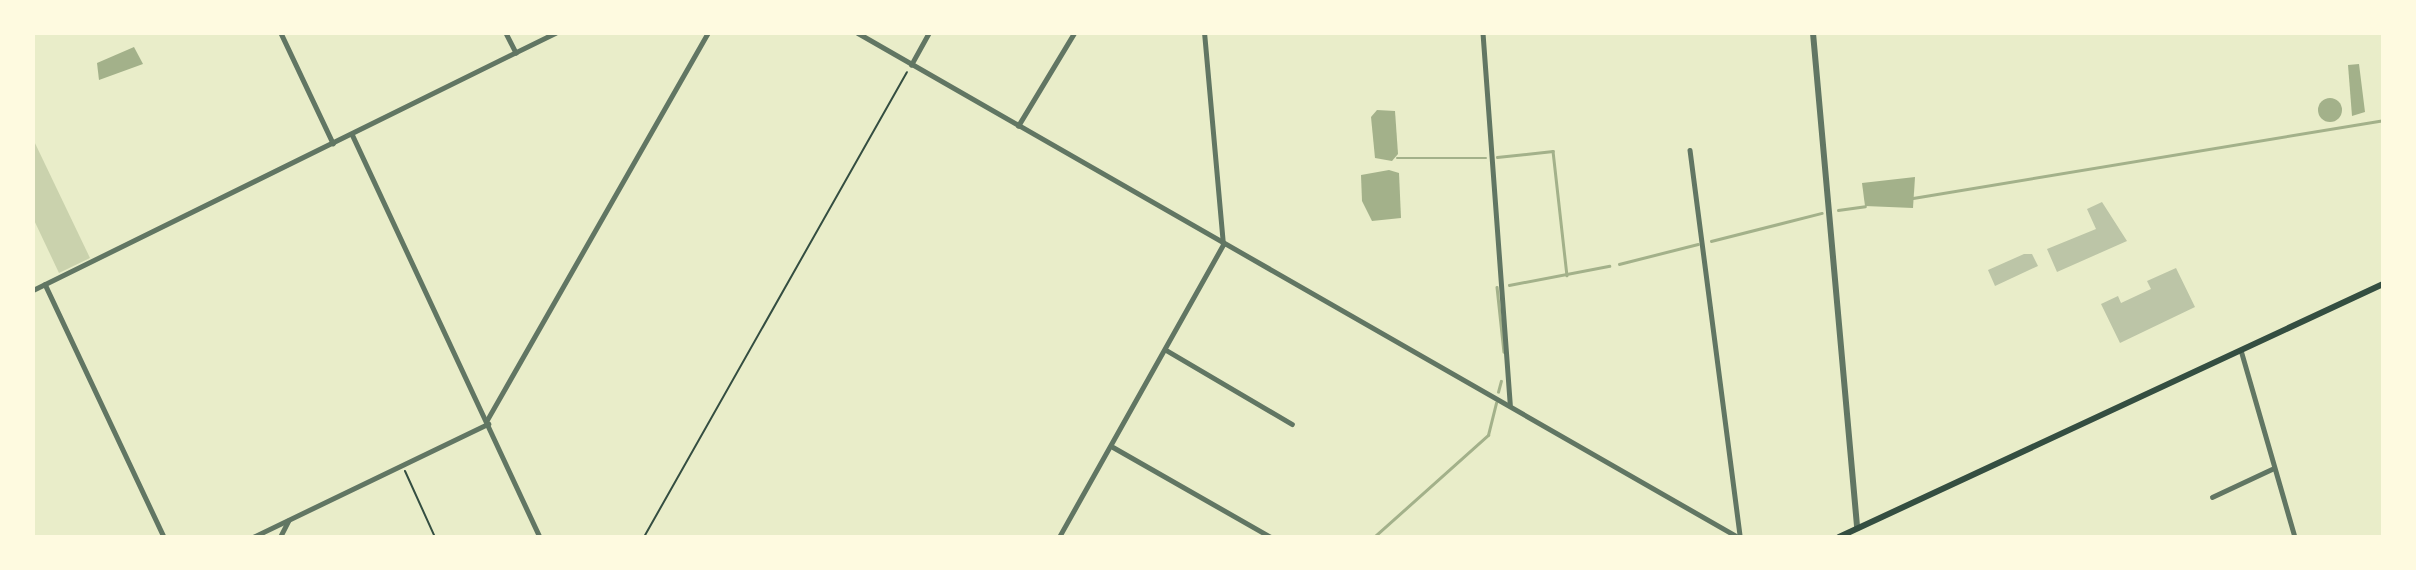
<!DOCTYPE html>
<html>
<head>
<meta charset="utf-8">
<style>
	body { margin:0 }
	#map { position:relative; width:2416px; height:570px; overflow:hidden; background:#e9edc9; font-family:Helvetica,sans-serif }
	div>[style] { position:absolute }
	.green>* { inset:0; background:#cad2ad }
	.water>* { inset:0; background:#a3b18a }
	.round { border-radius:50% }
	.stream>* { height:2.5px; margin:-1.25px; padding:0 1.25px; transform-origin:1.25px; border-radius:1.25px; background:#a3b18a }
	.building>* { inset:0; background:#bcc5a7 }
	.path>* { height:2px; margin:-1px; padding:0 1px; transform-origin:1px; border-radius:1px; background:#344e41 }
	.minor>* { height:4.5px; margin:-2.25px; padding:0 2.25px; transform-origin:2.25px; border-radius:2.25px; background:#617663 }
	.tertiary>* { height:6px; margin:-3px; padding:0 3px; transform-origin:3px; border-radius:3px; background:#617663 }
	.secondary>* { height:6px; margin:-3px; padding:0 3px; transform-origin:3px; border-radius:3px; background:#344e41 }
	span { translate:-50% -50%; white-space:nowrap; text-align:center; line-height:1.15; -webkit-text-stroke:5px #fefae0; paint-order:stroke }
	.frame { position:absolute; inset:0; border:35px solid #fefae0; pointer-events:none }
</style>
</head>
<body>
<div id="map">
	<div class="green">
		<i style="clip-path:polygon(33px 139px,90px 258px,59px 273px,33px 218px)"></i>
	</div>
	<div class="water">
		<i style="clip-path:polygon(134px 47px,143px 64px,99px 80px,97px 63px)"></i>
		<i style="clip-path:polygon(2359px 64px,2365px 112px,2352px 116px,2348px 65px)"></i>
		<i class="round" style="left:2318px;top:98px;width:24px;height:24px"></i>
		<i style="clip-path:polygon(1377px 110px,1395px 111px,1398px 154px,1392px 161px,1375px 158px,1371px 117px)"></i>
		<i style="clip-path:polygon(1389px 170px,1399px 173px,1401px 218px,1372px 221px,1362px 201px,1361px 175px)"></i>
		<i style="clip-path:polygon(1915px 177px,1913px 208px,1865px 206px,1862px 183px)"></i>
	</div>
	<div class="stream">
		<i style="left:1497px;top:157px;width:56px;rotate:-6.1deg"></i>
		<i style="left:1553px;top:151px;width:125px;rotate:83.6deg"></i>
		<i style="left:1397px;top:158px;width:89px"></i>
		<i style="left:1913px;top:198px;width:476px;rotate:-9.4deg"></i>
		<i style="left:1838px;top:210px;width:27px;rotate:-8deg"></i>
		<i style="left:1711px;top:241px;width:114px;rotate:-14.2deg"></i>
		<i style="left:1619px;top:264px;width:81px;rotate:-14.2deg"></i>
		<i style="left:1509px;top:285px;width:102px;rotate:-10.8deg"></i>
		<i style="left:1497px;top:287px;width:65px;rotate:83.9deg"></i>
		<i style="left:1498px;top:392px;width:11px;rotate:-75deg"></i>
		<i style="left:1374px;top:537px;width:153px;rotate:-41.8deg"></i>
		<i style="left:1488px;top:435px;width:33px;rotate:-76deg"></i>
	</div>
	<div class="building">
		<i style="clip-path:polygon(2102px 202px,2127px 241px,2057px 272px,2047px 249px,2096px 229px,2087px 209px)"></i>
		<i style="clip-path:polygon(2024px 254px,2032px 254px,2038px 266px,1995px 286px,1988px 270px)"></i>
		<i style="clip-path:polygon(2176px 268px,2195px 307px,2120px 343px,2101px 304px,2118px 296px,2121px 303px,2151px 289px,2147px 281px)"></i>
	</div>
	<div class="path">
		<i style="left:405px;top:471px;width:72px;rotate:65.6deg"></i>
		<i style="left:644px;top:537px;width:534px;rotate:-60.51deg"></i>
	</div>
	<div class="minor">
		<i style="left:281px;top:33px;width:122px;rotate:64.7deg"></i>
		<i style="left:506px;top:33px;width:22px;rotate:63deg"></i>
		<i style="left:858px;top:33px;width:1014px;rotate:29.8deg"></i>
		<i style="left:1483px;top:33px;width:372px;rotate:85.8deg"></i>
		<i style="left:911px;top:65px;width:37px;rotate:-61deg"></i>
		<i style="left:1018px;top:126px;width:109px;rotate:-58.9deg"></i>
		<i style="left:352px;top:134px;width:445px;rotate:65deg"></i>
		<i style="left:1690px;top:150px;width:390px;rotate:82.6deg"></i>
		<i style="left:45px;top:284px;width:280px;rotate:64.8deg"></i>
		<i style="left:33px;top:290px;width:582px;rotate:-26.21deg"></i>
		<i style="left:1166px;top:350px;width:146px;rotate:30.4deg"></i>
		<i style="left:2241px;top:350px;width:195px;rotate:73.9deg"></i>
		<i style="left:487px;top:420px;width:446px;rotate:-60.3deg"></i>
		<i style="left:1113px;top:447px;width:182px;rotate:29.7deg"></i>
		<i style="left:2212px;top:497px;width:68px;rotate:-25.1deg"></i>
		<i style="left:253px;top:537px;width:261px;rotate:-25.7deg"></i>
		<i style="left:280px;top:537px;width:18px;rotate:-63deg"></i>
		<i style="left:1059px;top:537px;width:335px;rotate:-60.7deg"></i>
		<i style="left:1223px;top:245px;width:213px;rotate:-95.1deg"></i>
	</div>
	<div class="tertiary">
		<i style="left:1813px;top:33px;width:497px;rotate:84.9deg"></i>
	</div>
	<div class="secondary">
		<i style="left:1839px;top:537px;width:600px;rotate:-24.94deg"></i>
	</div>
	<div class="frame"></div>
</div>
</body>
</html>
